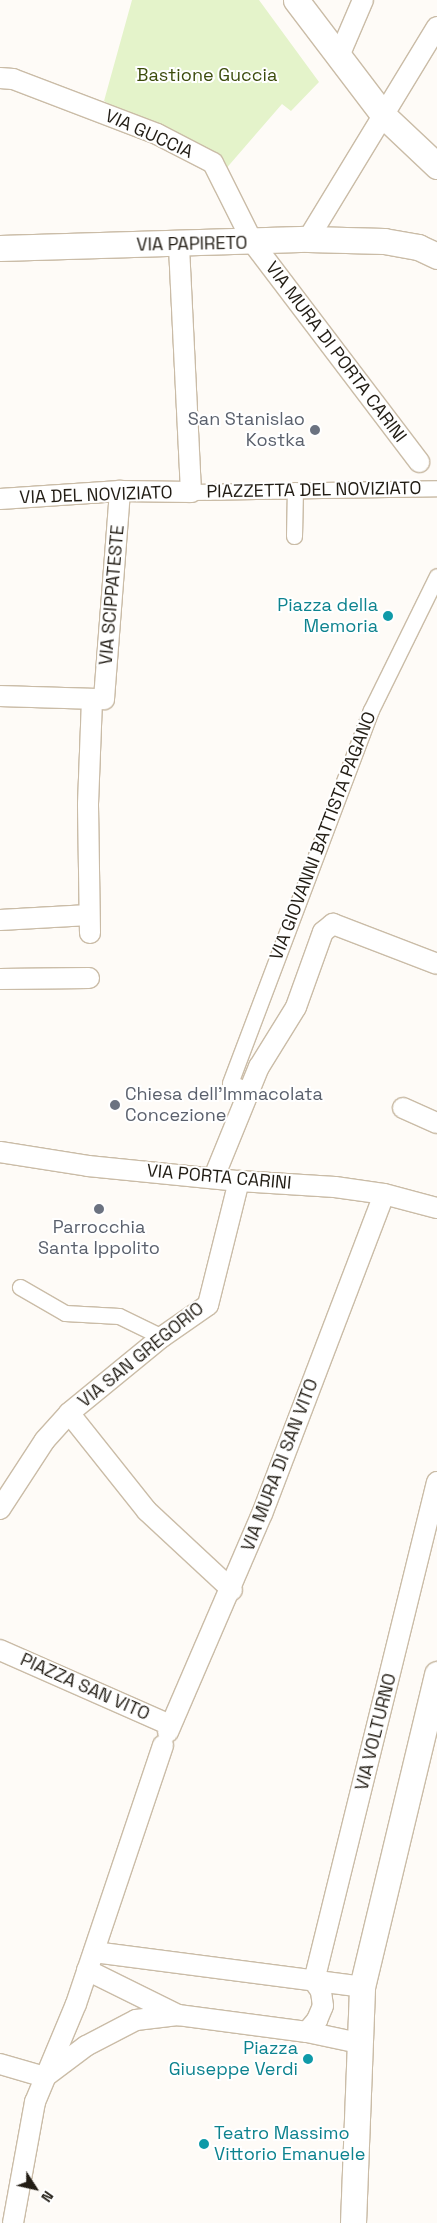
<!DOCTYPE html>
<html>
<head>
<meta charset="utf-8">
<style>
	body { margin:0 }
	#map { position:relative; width:437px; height:2223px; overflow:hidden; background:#fefbf7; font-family:"Space Grotesk",sans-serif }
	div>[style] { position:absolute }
	.green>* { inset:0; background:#e4f3ca }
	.roads { filter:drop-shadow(1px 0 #cabca7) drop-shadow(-1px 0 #cabca7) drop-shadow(0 1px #cabca7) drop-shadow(0 -1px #cabca7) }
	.pedestrian>* { height:15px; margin:-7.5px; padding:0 7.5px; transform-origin:7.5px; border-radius:7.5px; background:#fff }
	.minor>* { height:20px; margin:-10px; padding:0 10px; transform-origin:10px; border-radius:10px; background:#fff }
	.tertiary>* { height:25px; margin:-12.5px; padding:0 12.5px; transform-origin:12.5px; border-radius:12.5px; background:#fff }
	.dots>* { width:14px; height:14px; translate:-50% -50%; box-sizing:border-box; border:2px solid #fff; border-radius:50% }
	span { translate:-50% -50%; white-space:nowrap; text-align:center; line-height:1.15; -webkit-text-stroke:4px #fff; paint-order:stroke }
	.park-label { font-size:18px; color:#3c4c0c }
	.street-label { font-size:18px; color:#221d15 }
	.worship-label { font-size:18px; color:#5b616d }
	.right { translate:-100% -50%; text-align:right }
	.left { translate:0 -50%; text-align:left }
	.culture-label { font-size:18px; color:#0d838f }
	.north { position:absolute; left:10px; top:2163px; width:50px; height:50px; -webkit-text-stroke:4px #fff; paint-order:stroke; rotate:125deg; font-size:14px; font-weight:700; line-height:20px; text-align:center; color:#221d15 }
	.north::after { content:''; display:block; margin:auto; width:18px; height:22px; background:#221d15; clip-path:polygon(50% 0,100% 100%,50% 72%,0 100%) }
</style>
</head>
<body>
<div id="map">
	<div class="green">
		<i style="clip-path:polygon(132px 0,259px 0,319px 82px,291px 111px,282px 104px,224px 171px,104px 101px)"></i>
	</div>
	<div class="roads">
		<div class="pedestrian">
			<i style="left:191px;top:492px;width:246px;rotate:-0.9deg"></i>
			<i style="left:294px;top:536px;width:46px;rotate:-88.8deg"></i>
			<i style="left:249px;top:1090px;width:20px;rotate:-160deg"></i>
			<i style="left:230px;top:1083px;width:399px;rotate:-69.3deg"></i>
			<i style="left:371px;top:710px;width:149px;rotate:-63.8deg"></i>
			<i style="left:20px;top:1287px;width:52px;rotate:30deg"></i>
			<i style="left:65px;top:1313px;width:54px;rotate:3.2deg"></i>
			<i style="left:119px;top:1316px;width:48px;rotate:26deg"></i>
		</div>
		<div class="minor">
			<i style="left:339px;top:56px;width:61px;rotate:-66.8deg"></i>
			<i style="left:0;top:78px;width:13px;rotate:4deg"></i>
			<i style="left:13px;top:79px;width:154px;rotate:20.9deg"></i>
			<i style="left:157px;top:134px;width:63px;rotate:27.4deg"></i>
			<i style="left:213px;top:163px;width:89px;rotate:63.4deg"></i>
			<i style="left:253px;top:243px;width:275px;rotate:52.8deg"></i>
			<i style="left:308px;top:239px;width:248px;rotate:-58.7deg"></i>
			<i style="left:0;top:499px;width:120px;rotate:-3.8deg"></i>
			<i style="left:120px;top:491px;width:71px;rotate:0.8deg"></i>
			<i style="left:191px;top:492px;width:248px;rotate:-92.8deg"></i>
			<i style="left:0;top:696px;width:104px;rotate:1.7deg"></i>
			<i style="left:104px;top:699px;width:209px;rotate:-85.6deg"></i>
			<i style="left:0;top:920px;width:89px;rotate:-3.2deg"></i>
			<i style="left:90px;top:933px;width:129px;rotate:-90.9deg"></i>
			<i style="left:88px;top:804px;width:104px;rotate:-87.8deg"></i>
			<i style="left:0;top:979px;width:89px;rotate:-0.6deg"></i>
			<i style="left:403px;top:1108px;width:37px;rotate:24deg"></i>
			<i style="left:0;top:1152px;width:89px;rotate:9deg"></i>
			<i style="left:88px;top:1166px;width:152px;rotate:5.7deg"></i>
			<i style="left:239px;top:1181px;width:96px;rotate:3.6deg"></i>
			<i style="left:335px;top:1187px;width:49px;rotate:8.1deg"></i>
			<i style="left:384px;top:1194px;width:55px;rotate:14.8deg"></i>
			<i style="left:214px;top:1177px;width:119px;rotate:-67.8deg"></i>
			<i style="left:259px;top:1067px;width:70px;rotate:-58.3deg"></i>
			<i style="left:296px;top:1007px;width:80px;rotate:-70.2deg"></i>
			<i style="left:323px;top:932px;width:13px;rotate:-39deg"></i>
			<i style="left:333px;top:924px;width:111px;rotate:21deg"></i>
			<i style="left:69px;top:1413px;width:125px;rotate:51.5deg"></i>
			<i style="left:147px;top:1511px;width:116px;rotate:42.9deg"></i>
			<i style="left:0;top:1509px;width:82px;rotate:-56.9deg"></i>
			<i style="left:45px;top:1440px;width:36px;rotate:-48deg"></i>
			<i style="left:69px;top:1413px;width:120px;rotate:-39.3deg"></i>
			<i style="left:162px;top:1337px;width:56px;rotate:-34.8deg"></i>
			<i style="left:208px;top:1305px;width:128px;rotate:-76deg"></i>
			<i style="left:0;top:1650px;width:186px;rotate:23.8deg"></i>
			<i style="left:168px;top:1732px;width:237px;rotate:-66.7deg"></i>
			<i style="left:262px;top:1514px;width:342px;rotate:-69.1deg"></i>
			<i style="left:94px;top:1952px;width:270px;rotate:7.4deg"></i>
			<i style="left:87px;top:1970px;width:102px;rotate:26.3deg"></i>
			<i style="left:314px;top:1981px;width:514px;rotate:-76.15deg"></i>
			<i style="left:307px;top:2032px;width:16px;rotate:-50deg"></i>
			<i style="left:317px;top:2020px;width:15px;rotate:-67deg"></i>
			<i style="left:323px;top:2006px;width:15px;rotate:-98deg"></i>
			<i style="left:321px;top:1991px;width:12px;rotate:-125deg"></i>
			<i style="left:0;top:2064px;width:47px;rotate:16.1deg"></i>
			<i style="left:46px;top:2076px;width:50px;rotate:-36.9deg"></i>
			<i style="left:86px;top:2046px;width:56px;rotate:-27.5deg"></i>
			<i style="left:136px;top:2020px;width:42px;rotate:-6.8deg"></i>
			<i style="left:178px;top:2015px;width:130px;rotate:7.5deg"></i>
			<i style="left:307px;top:2032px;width:53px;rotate:11.9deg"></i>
			<i style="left:13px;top:2223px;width:123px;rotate:-79.7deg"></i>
			<i style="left:35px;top:2102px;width:106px;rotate:-67.3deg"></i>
			<i style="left:76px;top:2004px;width:273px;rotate:-71.4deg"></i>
		</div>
		<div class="tertiary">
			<i style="left:296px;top:0;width:146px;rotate:52.8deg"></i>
			<i style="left:384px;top:116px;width:73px;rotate:43.3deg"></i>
			<i style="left:0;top:248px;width:308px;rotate:-1.7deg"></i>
			<i style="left:308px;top:239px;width:76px;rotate:1.5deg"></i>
			<i style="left:384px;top:241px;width:35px;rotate:10deg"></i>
			<i style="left:418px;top:247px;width:21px;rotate:25deg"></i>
			<i style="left:353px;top:2223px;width:236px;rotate:-87.8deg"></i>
			<i style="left:362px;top:1987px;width:322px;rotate:-76.5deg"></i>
		</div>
	</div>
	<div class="dots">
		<i style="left:315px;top:430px;background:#6b7280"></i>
		<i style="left:388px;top:616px;background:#0f9aa8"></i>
		<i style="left:115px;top:1105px;background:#6b7280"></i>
		<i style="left:99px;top:1209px;background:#6b7280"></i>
		<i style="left:308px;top:2059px;background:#0f9aa8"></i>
		<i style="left:204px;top:2144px;background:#0f9aa8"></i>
	</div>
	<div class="park-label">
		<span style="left:207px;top:75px">Bastione Guccia</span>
	</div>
	<div class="street-label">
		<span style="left:149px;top:134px;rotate:24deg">VIA GUCCIA</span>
		<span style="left:192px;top:244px;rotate:-1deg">VIA PAPIRETO</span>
		<span style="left:336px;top:352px;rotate:53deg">VIA MURA DI PORTA CARINI</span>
		<span style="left:314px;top:490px;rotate:-1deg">PIAZZETTA DEL NOVIZIATO</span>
		<span style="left:96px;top:495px;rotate:-2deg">VIA DEL NOVIZIATO</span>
		<span style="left:112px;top:595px;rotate:-85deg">VIA SCIPPATESTE</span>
		<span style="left:323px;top:836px;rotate:-69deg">VIA GIOVANNI BATTISTA PAGANO</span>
		<span style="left:219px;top:1177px;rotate:5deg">VIA PORTA CARINI</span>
		<span style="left:141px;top:1355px;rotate:-39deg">VIA SAN GREGORIO</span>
		<span style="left:280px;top:1465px;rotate:-69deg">VIA MURA DI SAN VITO</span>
		<span style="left:85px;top:1687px;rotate:24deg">PIAZZA SAN VITO</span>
		<span style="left:376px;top:1732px;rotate:-76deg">VIA VOLTURNO</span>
	</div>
	<div class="worship-label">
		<span class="right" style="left:305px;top:430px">San Stanislao<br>Kostka</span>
		<span class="left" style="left:125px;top:1105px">Chiesa dell'Immacolata<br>Concezione</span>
		<span style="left:99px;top:1238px">Parrocchia<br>Santa Ippolito</span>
	</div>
	<div class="culture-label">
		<span class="right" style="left:378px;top:616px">Piazza della<br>Memoria</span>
		<span class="right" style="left:298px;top:2059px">Piazza<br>Giuseppe Verdi</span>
		<span class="left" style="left:214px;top:2144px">Teatro Massimo<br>Vittorio Emanuele</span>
	</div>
	<div class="north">N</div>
</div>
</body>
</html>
